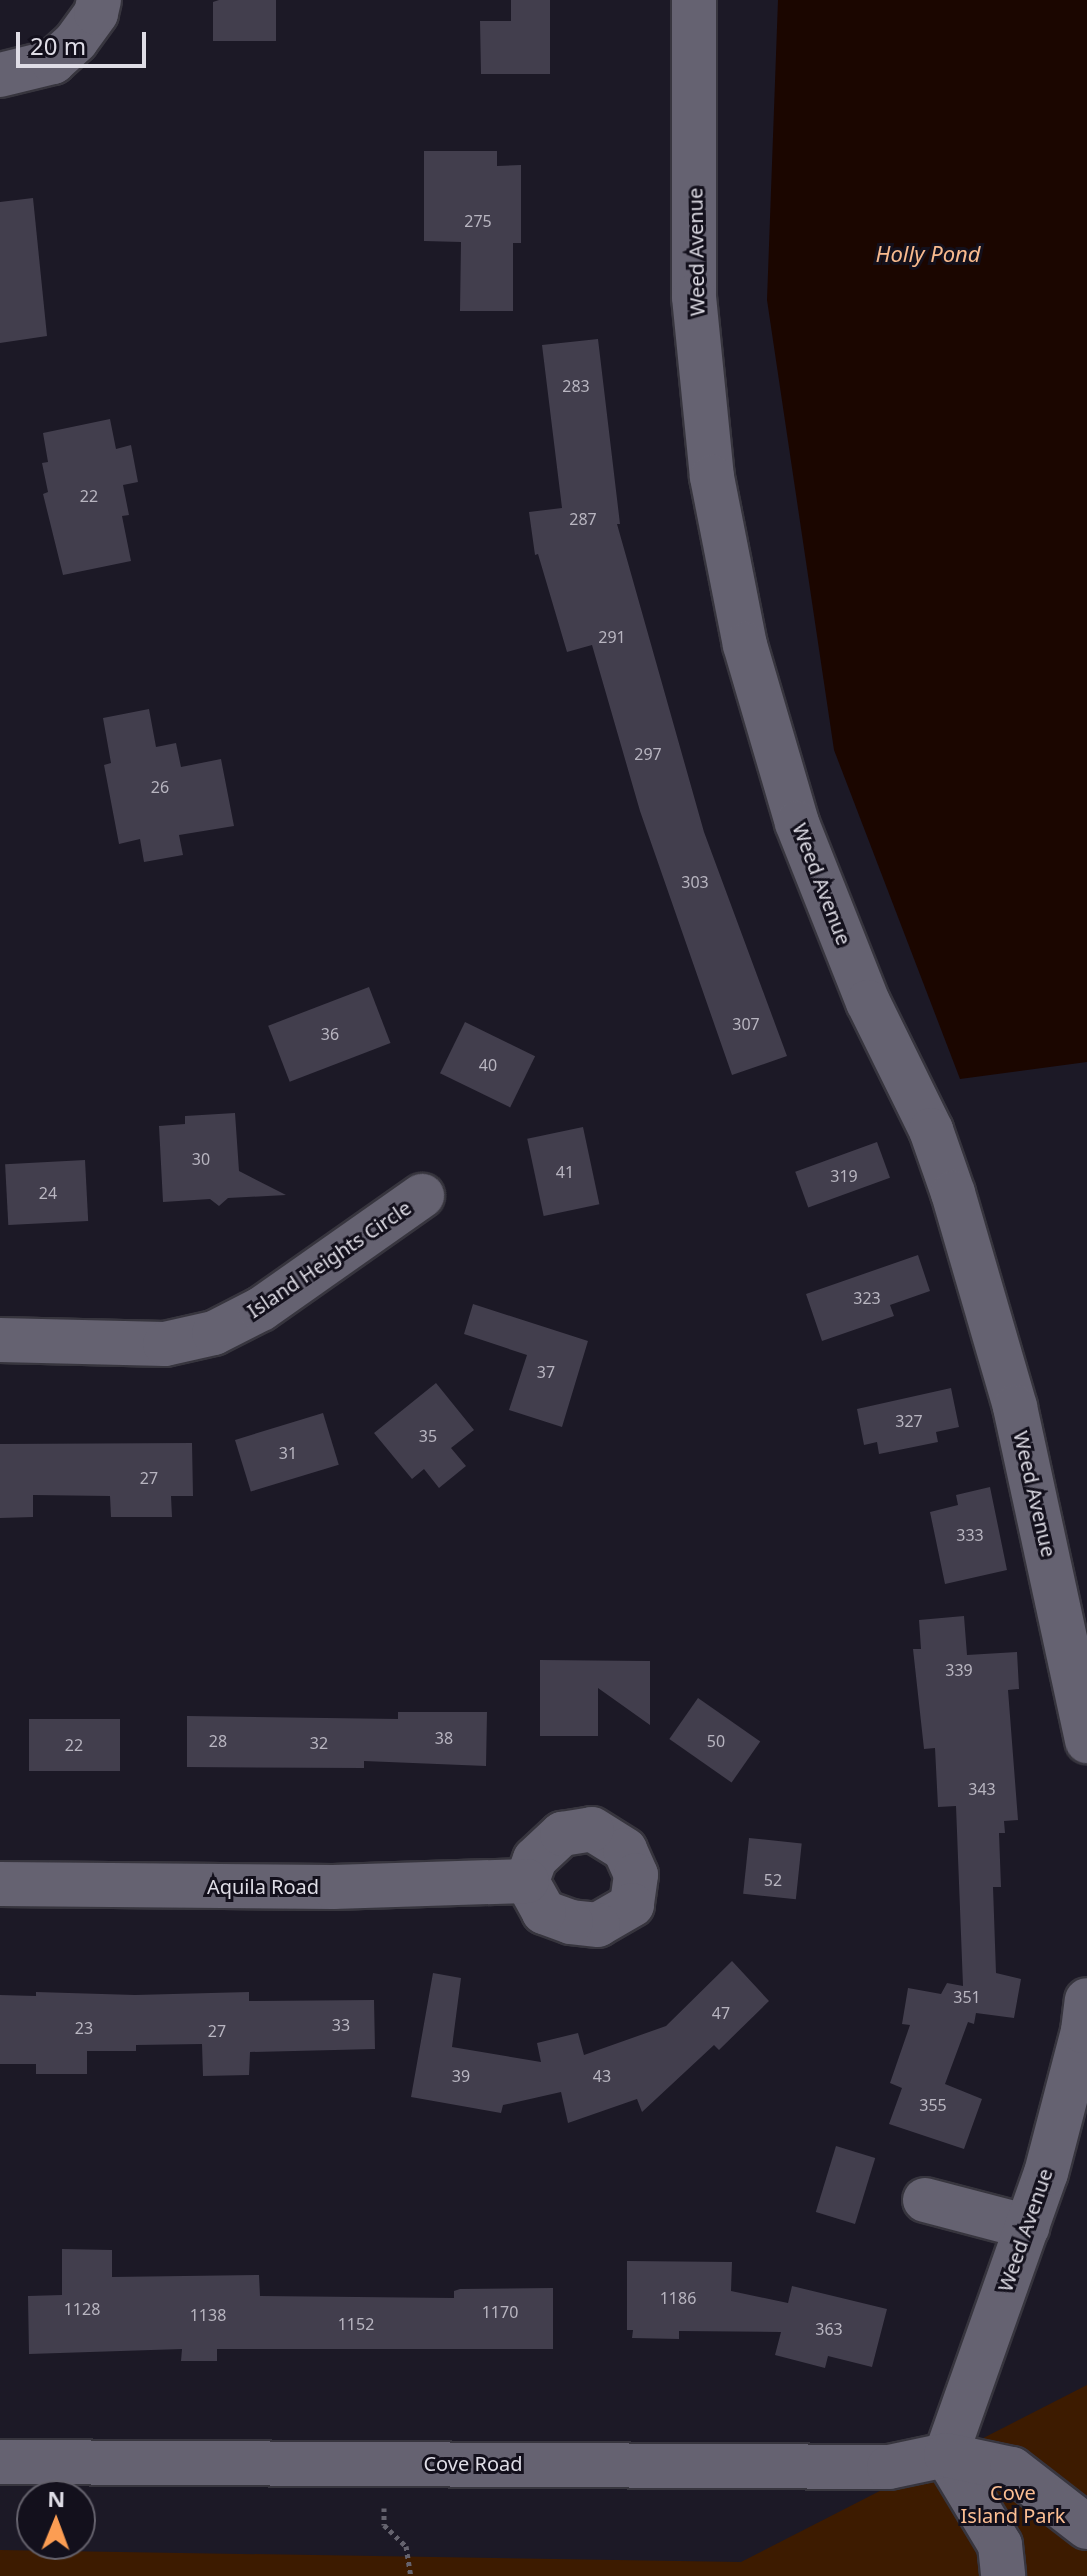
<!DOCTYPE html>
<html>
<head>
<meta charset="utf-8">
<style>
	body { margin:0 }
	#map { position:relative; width:1087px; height:2576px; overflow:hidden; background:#1c1926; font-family:"Noto Sans",sans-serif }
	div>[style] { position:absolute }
	.green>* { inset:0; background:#3d1b00 }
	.water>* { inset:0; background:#1b0600 }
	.building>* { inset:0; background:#423e4d; transform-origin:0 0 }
	.path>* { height:5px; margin-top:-2.5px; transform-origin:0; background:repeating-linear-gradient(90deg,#65636e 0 4px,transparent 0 8px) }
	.roads { filter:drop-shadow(2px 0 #37353e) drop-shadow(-2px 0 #37353e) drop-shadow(0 2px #37353e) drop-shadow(0 -2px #37353e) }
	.minor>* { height:44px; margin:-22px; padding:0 22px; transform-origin:22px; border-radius:22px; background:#656271 }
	span { translate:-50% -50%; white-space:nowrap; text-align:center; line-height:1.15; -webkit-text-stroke:6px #13101c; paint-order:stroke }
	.number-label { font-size:16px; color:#b8b5c0 }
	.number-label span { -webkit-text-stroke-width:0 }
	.street-label { font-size:20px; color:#dfdde6 }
	.park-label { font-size:20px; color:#fcbe93 }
	.water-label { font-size:22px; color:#f8ba8e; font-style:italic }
	.north { position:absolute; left:16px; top:2480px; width:80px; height:80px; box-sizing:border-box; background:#13101c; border:2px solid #65626d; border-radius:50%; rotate:1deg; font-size:22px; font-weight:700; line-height:32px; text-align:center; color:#dfdde6 }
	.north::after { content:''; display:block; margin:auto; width:28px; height:36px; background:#fc9d53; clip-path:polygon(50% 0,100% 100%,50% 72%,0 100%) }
	.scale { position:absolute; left:16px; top:32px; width:130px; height:36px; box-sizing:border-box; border:4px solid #dfdde6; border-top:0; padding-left:10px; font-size:24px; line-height:28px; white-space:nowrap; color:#dfdde6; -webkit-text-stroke:6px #13101c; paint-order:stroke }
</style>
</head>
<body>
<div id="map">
	<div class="green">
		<i style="clip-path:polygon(1087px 2385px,1087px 2576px,0 2576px,0 2550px,741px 2562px)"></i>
	</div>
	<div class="water">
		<i style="clip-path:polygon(778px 0,1087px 0,1087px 1062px,960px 1079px,834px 750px,767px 300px)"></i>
	</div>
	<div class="building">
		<i style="clip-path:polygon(219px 0,276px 0,276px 41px,213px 41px,213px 2px)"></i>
		<i style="clip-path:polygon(511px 0,550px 0,550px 74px,481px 74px,480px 21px,511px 21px)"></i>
		<i style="clip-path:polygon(424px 151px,497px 151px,497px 166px,521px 165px,521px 243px,513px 243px,513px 311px,460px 311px,461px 242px,424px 241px)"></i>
		<i style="clip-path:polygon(33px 198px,47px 336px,0 343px,0 202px)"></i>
		<i style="clip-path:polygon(598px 339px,620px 524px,617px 524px,704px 832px,787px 1056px,732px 1075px,640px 811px,592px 645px,567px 652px,538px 554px,535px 555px,529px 512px,562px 508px,542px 345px)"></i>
		<i style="clip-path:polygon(110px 419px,116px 449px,131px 445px,138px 482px,123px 485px,129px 515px,122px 516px,131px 561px,63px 575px,43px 494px,48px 492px,42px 463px,48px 462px,43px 433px)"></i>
		<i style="clip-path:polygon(149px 709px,156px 747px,176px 743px,181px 767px,221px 759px,234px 826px,179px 835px,183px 855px,144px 862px,140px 839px,119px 844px,104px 765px,111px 763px,103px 718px)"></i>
		<i style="left:369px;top:987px;width:60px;height:108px;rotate:69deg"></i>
		<i style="left:465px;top:1022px;width:78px;height:57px;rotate:26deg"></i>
		<i style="clip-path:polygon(235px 1113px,239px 1171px,286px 1195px,228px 1198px,219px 1206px,210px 1199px,163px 1202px,159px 1126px,185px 1124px,185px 1116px)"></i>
		<i style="left:583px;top:1127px;width:79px;height:57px;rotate:78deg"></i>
		<i style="left:877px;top:1142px;width:38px;height:87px;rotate:70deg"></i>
		<i style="left:85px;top:1160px;width:61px;height:80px;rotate:87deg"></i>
		<i style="clip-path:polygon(918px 1255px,930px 1291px,890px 1305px,894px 1316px,822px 1341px,806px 1294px)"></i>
		<i style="clip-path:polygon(473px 1304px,588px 1341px,562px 1427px,509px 1410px,527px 1355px,464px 1334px)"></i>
		<i style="clip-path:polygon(436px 1383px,474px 1430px,451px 1448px,466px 1466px,439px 1488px,424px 1469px,412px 1479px,374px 1433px)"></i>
		<i style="clip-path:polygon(951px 1388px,959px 1427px,936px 1432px,938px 1442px,879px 1454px,877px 1442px,864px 1445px,857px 1409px)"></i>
		<i style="left:323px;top:1413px;width:54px;height:92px;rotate:73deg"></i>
		<i style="clip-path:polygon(192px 1443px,193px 1496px,171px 1496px,172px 1517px,111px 1517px,110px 1496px,33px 1495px,33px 1517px,0 1518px,0 1444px)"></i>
		<i style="clip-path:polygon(990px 1487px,1007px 1570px,945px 1584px,930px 1512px,958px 1505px,956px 1495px)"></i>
		<i style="clip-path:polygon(964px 1616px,967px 1655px,1017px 1652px,1019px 1689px,1008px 1690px,1018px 1820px,1004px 1821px,1005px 1833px,999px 1833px,1001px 1887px,993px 1887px,996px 1973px,1021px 1979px,1014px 2018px,976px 2013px,974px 2024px,968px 2022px,945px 2084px,982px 2099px,964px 2149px,889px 2124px,902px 2088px,890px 2083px,910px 2025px,902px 2024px,908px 1988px,941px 1994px,947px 1983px,963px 1986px,956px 1806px,938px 1807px,935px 1748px,924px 1749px,913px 1649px,921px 1649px,919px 1620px)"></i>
		<i style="clip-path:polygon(540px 1660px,650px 1661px,650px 1725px,598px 1688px,598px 1736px,540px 1736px)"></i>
		<i style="left:698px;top:1698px;width:76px;height:50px;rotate:35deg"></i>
		<i style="clip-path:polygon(398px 1712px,487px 1712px,486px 1766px,364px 1761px,364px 1768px,187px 1767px,187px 1716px,398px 1719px)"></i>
		<i style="left:29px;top:1719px;width:91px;height:52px"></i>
		<i style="left:749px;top:1838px;width:53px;height:56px;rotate:6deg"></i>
		<i style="clip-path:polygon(732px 1961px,769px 2001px,719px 2050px,714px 2045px,642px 2112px,637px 2099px,568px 2123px,561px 2092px,503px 2105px,501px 2113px,411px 2097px,433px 1973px,461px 1978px,452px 2047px,541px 2062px,537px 2043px,578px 2033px,584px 2055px,666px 2026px)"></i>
		<i style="clip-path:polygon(36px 1992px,135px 1995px,249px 1992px,249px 2001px,374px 2000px,375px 2049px,250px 2052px,249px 2075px,203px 2076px,202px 2044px,136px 2045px,136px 2051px,87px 2051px,87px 2074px,36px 2074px,36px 2064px,0 2064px,0 1995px,36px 1996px)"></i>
		<i style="left:836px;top:2146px;width:41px;height:69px;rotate:17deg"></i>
		<i style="clip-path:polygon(62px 2249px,112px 2250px,112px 2277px,259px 2275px,260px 2296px,454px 2298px,454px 2291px,460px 2289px,553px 2288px,553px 2349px,217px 2349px,217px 2361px,181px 2361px,182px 2349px,29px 2354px,28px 2296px,62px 2295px)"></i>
		<i style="clip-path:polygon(627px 2261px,732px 2262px,731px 2291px,788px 2303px,792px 2286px,887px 2309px,872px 2367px,828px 2356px,825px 2368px,775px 2355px,781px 2332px,679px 2331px,679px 2339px,632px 2338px,633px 2330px,627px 2330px)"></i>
	</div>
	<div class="path">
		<i style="left:384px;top:2508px;width:17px;rotate:90deg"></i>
		<i style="left:384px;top:2525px;width:30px;rotate:44deg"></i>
		<i style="left:406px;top:2546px;width:30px;rotate:81deg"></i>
	</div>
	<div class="roads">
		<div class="minor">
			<i style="left:694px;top:0;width:297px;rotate:90deg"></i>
			<i style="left:694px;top:297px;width:181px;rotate:84.3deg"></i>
			<i style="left:712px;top:477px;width:171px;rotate:78.9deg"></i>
			<i style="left:745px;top:645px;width:185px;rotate:73.7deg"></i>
			<i style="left:797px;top:823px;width:193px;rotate:68.4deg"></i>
			<i style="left:868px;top:1002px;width:143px;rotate:63.8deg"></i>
			<i style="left:931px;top:1130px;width:67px;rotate:70.8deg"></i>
			<i style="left:953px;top:1193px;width:223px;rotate:73.8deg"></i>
			<i style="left:1015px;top:1407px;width:342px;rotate:77.8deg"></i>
			<i style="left:0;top:75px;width:55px;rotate:-13.8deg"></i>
			<i style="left:53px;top:62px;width:31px;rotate:-42deg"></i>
			<i style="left:76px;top:41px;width:34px;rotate:-54deg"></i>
			<i style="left:96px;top:13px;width:13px;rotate:-77deg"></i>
			<i style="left:0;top:1340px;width:165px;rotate:1.4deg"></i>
			<i style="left:165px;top:1344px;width:50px;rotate:-12.7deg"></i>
			<i style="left:214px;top:1333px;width:53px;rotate:-27.1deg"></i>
			<i style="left:261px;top:1309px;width:197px;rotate:-35.1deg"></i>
			<i style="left:592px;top:1829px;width:39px;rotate:32deg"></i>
			<i style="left:625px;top:1850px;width:27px;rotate:66deg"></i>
			<i style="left:636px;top:1875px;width:30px;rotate:98deg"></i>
			<i style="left:632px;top:1905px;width:39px;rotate:150deg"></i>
			<i style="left:598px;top:1925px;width:27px;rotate:-174deg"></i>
			<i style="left:571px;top:1922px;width:29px;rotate:-160deg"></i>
			<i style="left:544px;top:1912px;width:35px;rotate:-119deg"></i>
			<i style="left:527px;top:1881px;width:23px;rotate:-70deg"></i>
			<i style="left:535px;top:1859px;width:37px;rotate:-43deg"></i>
			<i style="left:562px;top:1834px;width:30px;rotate:-9deg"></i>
			<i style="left:0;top:1884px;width:333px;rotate:0.5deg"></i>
			<i style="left:333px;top:1887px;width:194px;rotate:-1.8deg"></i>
			<i style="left:925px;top:2200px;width:106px;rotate:14.7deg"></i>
			<i style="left:946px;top:2455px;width:299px;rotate:-70.5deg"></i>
			<i style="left:1046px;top:2173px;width:147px;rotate:-75.4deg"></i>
			<i style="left:1083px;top:2031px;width:31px;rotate:-83deg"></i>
			<i style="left:946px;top:2455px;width:105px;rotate:59deg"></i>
			<i style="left:1000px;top:2545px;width:31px;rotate:84deg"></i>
			<i style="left:0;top:2462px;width:889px;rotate:0.32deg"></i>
			<i style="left:889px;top:2467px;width:58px;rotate:-11.9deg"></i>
			<i style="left:946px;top:2455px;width:67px;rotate:12deg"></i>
			<i style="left:1012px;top:2469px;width:95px;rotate:37.7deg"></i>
		</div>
	</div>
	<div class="number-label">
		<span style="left:478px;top:221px">275</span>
		<span style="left:576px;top:386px">283</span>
		<span style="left:89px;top:496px">22</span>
		<span style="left:583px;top:519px">287</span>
		<span style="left:612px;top:637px">291</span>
		<span style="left:648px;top:754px">297</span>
		<span style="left:160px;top:787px">26</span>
		<span style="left:695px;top:882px">303</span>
		<span style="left:746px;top:1024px">307</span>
		<span style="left:330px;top:1034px">36</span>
		<span style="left:488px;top:1065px">40</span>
		<span style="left:201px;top:1159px">30</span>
		<span style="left:565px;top:1172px">41</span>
		<span style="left:844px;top:1176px">319</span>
		<span style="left:48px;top:1193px">24</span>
		<span style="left:867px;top:1298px">323</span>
		<span style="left:546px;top:1372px">37</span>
		<span style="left:909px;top:1421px">327</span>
		<span style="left:428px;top:1436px">35</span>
		<span style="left:288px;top:1453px">31</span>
		<span style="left:149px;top:1478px">27</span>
		<span style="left:970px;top:1535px">333</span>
		<span style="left:959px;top:1670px">339</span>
		<span style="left:444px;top:1738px">38</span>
		<span style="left:218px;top:1741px">28</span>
		<span style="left:716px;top:1741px">50</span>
		<span style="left:319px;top:1743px">32</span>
		<span style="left:74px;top:1745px">22</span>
		<span style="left:982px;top:1789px">343</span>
		<span style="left:773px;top:1880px">52</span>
		<span style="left:967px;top:1997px">351</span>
		<span style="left:721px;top:2013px">47</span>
		<span style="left:341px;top:2025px">33</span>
		<span style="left:84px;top:2028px">23</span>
		<span style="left:217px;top:2031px">27</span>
		<span style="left:461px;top:2076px">39</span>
		<span style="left:602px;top:2076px">43</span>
		<span style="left:933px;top:2105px">355</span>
		<span style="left:678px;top:2298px">1186</span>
		<span style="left:82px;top:2309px">1128</span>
		<span style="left:500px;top:2312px">1170</span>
		<span style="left:208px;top:2315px">1138</span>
		<span style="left:356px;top:2324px">1152</span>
		<span style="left:829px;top:2329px">363</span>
	</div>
	<div class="street-label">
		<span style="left:696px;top:252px;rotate:-91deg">Weed Avenue</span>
		<span style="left:822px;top:884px;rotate:69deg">Weed Avenue</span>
		<span style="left:329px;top:1259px;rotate:-34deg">Island Heights Circle</span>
		<span style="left:1035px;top:1494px;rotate:77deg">Weed Avenue</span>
		<span style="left:263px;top:1886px">Aquila Road</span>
		<span style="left:1025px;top:2230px;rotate:-71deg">Weed Avenue</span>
		<span style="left:473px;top:2463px">Cove Road</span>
	</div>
	<div class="park-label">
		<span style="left:1013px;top:2504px">Cove<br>Island Park</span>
	</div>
	<div class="water-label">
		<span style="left:928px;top:254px">Holly Pond</span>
	</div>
	<div class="north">N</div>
	<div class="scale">20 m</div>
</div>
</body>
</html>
